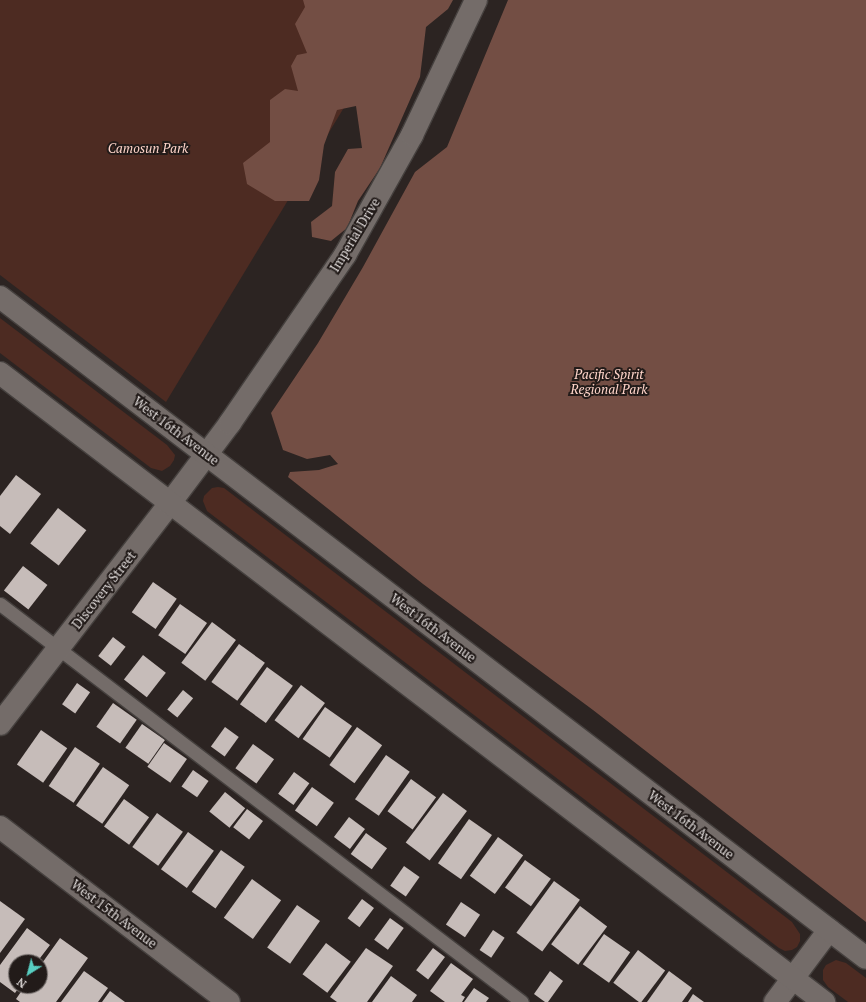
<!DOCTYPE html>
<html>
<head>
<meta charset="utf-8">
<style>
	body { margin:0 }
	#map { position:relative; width:866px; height:1002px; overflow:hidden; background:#2c2422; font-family:"PT Serif",serif }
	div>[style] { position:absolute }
	.green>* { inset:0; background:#4d2b22 }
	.forest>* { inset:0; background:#734e44 }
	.building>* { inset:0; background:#c6bcb9; transform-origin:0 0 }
	.roads { filter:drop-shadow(1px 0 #45403e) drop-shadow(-1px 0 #45403e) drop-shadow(0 1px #45403e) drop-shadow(0 -1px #45403e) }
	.service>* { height:13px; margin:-6.5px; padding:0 6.5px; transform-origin:6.5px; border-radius:6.5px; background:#746c69 }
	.minor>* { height:22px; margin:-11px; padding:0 11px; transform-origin:11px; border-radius:11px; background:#746c69 }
	.secondary>* { height:22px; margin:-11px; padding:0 11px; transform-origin:11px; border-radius:11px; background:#746c69 }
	span { translate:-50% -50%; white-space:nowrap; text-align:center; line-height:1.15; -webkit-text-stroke:4px #221b19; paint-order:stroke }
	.park-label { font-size:13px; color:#ffd5ca; font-style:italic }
	.street-label { font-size:13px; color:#e2dddc }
	.north { position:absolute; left:8px; top:954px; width:40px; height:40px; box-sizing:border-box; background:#221b19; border:1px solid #6f6967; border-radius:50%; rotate:216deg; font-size:11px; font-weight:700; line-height:16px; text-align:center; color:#e2dddc }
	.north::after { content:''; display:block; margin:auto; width:14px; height:18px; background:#57cec1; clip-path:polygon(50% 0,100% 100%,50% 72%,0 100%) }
</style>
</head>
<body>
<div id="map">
	<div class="green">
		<i style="clip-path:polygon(0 0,409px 0,166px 402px,0 275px)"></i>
		<i style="clip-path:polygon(0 318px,167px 445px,175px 455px,174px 460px,170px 466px,162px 471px,151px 468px,0 353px)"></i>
		<i style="clip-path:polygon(218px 487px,224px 488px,792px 922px,800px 934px,800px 941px,797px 947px,792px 950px,785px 951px,779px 948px,207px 511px,203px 501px,204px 496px,212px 488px)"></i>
		<i style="clip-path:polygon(836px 960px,846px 963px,866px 978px,866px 1002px,848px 1002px,828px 987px,823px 980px,823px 970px,826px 965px)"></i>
	</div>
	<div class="forest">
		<i style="clip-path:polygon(303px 0,453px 0,448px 9px,426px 27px,420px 77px,380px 168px,358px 201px,347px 228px,331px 241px,312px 237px,311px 222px,332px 206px,335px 172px,348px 149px,362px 148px,356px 106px,337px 110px,324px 145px,319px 180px,309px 201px,275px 201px,247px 184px,243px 163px,270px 142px,270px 100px,285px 89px,298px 91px,291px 66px,297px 55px,307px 53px,295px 24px,305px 7px)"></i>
		<i style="clip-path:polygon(508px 0,866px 0,866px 922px,593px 710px,423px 584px,288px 477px,290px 472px,319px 470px,338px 464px,330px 455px,307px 459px,283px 450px,271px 413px,318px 343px,363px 267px,415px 172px,447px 147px)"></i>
	</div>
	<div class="building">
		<i style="clip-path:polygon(16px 475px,41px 494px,10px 534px,0 526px,0 496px)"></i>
		<i style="left:58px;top:508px;width:36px;height:45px;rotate:38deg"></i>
		<i style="left:23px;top:566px;width:31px;height:31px;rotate:38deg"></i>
		<i style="left:153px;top:582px;width:29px;height:37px;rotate:35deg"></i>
		<i style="left:180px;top:604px;width:33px;height:38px;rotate:35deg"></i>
		<i style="left:212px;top:622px;width:30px;height:51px;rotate:37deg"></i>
		<i style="left:113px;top:637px;width:16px;height:24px;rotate:38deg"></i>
		<i style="left:239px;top:644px;width:32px;height:47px;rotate:36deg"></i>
		<i style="left:143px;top:655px;width:29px;height:31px;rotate:38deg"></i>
		<i style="left:267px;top:667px;width:32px;height:46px;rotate:36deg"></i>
		<i style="left:77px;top:683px;width:16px;height:26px;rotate:35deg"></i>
		<i style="left:301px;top:685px;width:30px;height:44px;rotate:37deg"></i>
		<i style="left:183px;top:690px;width:13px;height:25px;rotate:39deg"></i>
		<i style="left:113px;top:703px;width:29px;height:29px;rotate:35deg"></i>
		<i style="left:325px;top:707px;width:33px;height:39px;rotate:35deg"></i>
		<i style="left:142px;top:724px;width:28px;height:29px;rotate:35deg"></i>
		<i style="left:225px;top:727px;width:17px;height:24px;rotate:36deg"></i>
		<i style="left:357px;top:727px;width:31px;height:47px;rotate:36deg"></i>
		<i style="left:41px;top:730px;width:32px;height:42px;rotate:35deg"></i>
		<i style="left:164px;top:743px;width:28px;height:29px;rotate:35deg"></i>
		<i style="left:253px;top:744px;width:26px;height:30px;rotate:36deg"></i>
		<i style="left:75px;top:747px;width:30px;height:47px;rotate:34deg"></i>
		<i style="left:386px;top:755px;width:29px;height:54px;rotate:35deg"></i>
		<i style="left:103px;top:767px;width:32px;height:47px;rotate:35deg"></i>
		<i style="left:193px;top:770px;width:19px;height:20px;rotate:35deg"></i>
		<i style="left:294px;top:772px;width:19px;height:27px;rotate:36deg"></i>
		<i style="left:411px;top:779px;width:31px;height:40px;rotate:36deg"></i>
		<i style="left:312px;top:787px;width:27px;height:29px;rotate:36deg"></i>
		<i style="left:225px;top:792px;width:26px;height:25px;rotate:39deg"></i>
		<i style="left:443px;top:793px;width:30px;height:62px;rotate:37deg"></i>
		<i style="left:124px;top:799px;width:31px;height:34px;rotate:36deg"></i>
		<i style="left:247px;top:809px;width:20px;height:23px;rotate:37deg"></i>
		<i style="left:157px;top:813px;width:32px;height:42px;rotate:36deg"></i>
		<i style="left:349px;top:817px;width:20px;height:25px;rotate:37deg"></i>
		<i style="left:469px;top:819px;width:28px;height:54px;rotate:35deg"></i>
		<i style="left:188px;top:832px;width:32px;height:46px;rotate:36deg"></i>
		<i style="left:366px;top:833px;width:26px;height:26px;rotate:36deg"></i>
		<i style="left:498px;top:837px;width:31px;height:48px;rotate:36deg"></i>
		<i style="left:221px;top:850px;width:29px;height:51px;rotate:35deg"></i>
		<i style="left:525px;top:860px;width:32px;height:34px;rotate:36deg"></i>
		<i style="left:404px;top:866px;width:19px;height:24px;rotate:35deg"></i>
		<i style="left:252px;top:879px;width:36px;height:48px;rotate:36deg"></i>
		<i style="left:554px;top:881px;width:32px;height:64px;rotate:36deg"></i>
		<i style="left:362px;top:899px;width:15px;height:24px;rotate:37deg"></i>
		<i style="clip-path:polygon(0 901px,25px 919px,0 953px)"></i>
		<i style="left:461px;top:902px;width:23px;height:27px;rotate:34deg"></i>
		<i style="left:297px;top:905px;width:28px;height:52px;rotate:35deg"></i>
		<i style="left:580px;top:906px;width:34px;height:48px;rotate:37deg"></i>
		<i style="left:390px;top:918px;width:17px;height:27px;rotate:36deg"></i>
		<i style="clip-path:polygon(27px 928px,50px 945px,37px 962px,16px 962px,16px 986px,20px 986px,15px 993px,0 982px,0 965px)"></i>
		<i style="left:493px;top:930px;width:14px;height:24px;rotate:34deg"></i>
		<i style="left:604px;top:934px;width:32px;height:37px;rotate:35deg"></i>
		<i style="clip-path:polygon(60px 938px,88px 958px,56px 1002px,20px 1002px,16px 999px,25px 986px,40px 986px,40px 966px)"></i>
		<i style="left:326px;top:943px;width:31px;height:39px;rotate:37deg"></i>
		<i style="clip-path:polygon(366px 948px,393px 966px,367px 1002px,337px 1002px,330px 997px)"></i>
		<i style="left:433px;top:948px;width:15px;height:28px;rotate:37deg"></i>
		<i style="left:638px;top:950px;width:34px;height:41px;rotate:37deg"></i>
		<i style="clip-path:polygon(451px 963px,473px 979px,461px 995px,465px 997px,462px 1002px,445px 1002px,430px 991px)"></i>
		<i style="clip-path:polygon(84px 971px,108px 988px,98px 1002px,61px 1002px)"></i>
		<i style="clip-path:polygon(550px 971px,563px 981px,548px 1002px,545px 1002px,534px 994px)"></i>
		<i style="clip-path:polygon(669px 971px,692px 988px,682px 1002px,647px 1002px)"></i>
		<i style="clip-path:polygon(391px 976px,417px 995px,412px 1002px,372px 1002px)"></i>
		<i style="clip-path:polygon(474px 988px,489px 998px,486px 1002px,464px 1002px)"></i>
		<i style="clip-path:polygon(110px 991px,125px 1002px,102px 1002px)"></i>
		<i style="clip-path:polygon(693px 994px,704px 1002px,688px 1002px)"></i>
	</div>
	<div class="roads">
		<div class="service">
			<i style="left:0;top:604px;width:656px;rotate:37.32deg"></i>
		</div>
		<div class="minor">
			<i style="left:0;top:724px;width:279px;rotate:-52.4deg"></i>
			<i style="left:170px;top:503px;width:100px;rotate:-53.1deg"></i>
			<i style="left:230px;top:423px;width:204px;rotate:-55.6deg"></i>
			<i style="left:345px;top:255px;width:137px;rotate:-60.8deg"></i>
			<i style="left:412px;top:135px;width:149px;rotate:-64.6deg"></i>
			<i style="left:0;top:827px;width:288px;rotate:37.4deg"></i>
			<i style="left:775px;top:1002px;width:90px;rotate:-53.1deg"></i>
		</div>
		<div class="secondary">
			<i style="left:0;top:297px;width:1089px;rotate:37.35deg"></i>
			<i style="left:0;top:373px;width:1037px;rotate:37.36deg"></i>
		</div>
	</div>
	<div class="park-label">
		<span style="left:148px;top:148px">Camosun Park</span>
		<span style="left:609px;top:382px">Pacific Spirit<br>Regional Park</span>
	</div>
	<div class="street-label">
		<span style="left:355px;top:235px;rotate:-59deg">Imperial Drive</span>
		<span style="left:176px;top:431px;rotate:37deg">West 16th Avenue</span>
		<span style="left:104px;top:590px;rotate:-52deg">Discovery Street</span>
		<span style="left:433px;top:628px;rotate:37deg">West 16th Avenue</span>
		<span style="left:691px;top:825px;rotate:37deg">West 16th Avenue</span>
		<span style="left:114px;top:914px;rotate:37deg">West 15th Avenue</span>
	</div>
	<div class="north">N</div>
</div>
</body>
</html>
